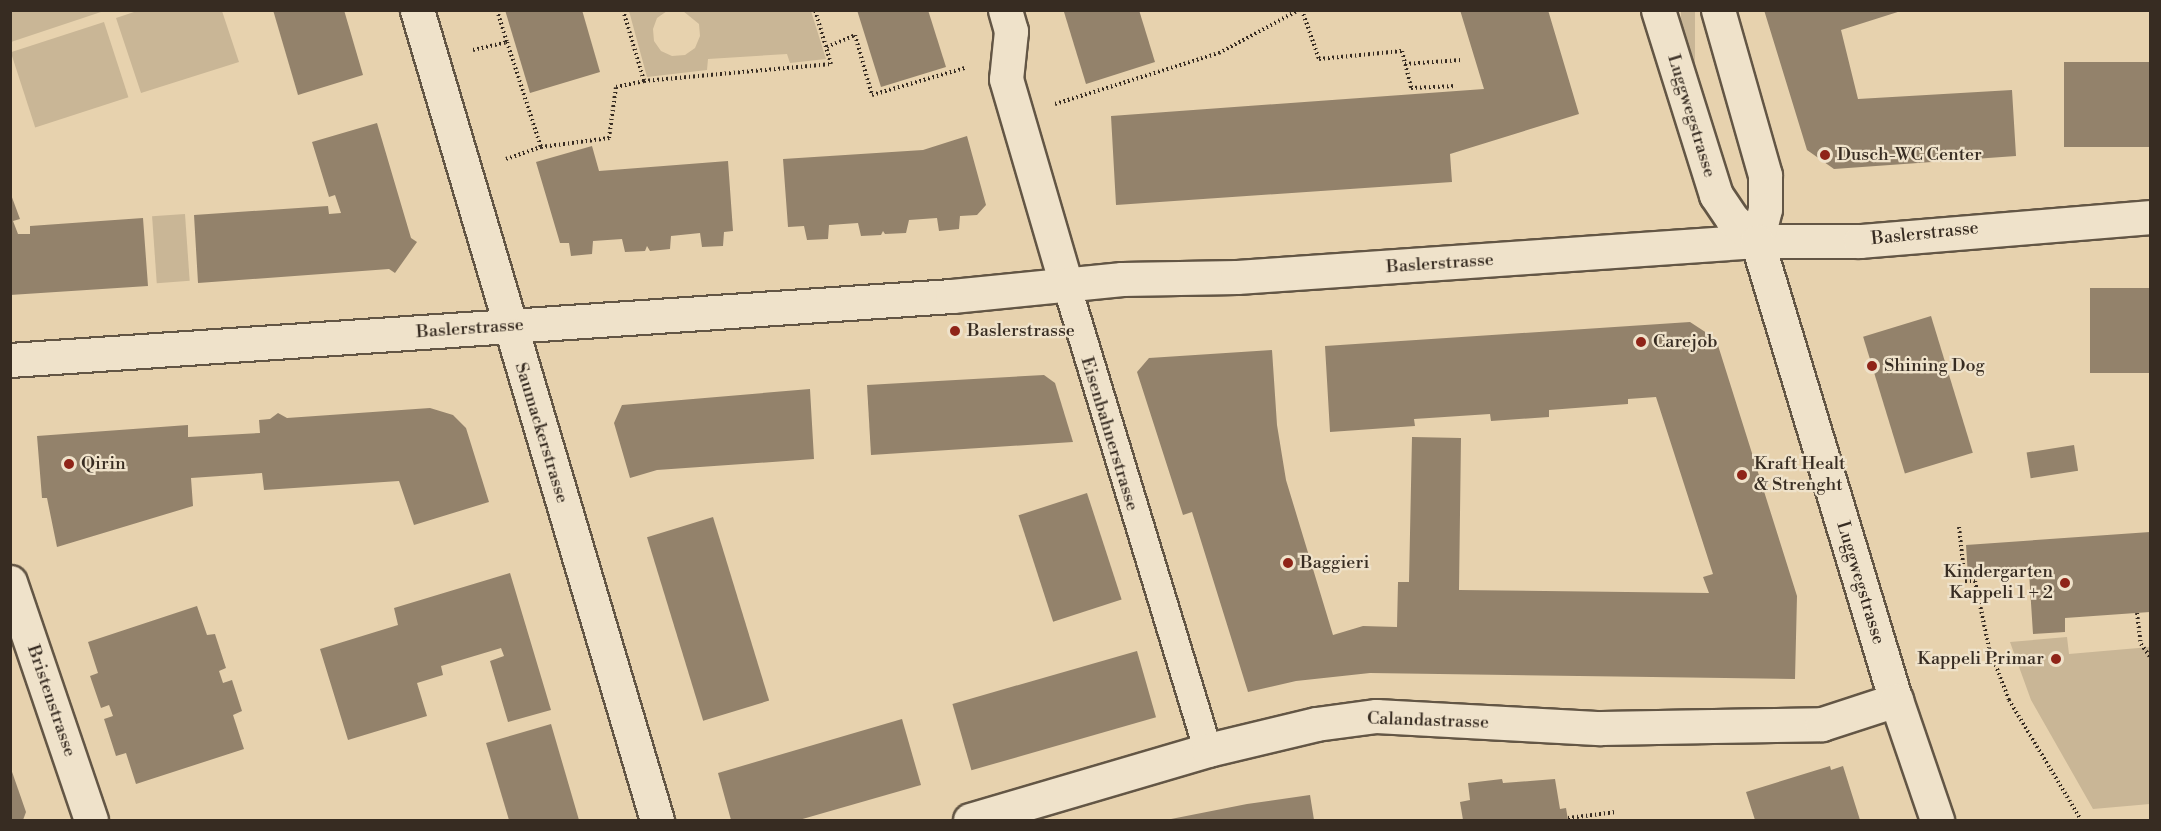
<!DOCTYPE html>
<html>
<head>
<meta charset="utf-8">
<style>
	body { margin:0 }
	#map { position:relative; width:2161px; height:831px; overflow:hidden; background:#e7d2ae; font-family:"Libre Bodoni",serif }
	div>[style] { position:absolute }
	.green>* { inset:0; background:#c9b696; transform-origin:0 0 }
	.building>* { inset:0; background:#93826b; transform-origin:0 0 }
	.path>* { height:4px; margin-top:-2px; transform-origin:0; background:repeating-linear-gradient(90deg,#372c22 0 1.5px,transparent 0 4.5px) }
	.roads { filter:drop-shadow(2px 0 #635645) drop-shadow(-2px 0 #635645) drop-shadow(0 2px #635645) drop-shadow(0 -2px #635645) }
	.lane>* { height:27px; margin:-13.5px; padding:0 13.5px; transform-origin:13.5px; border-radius:13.5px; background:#efe2ca }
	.street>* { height:33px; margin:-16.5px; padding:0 16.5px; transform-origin:16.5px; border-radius:16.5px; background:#efe2ca }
	.secondary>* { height:33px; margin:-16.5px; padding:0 16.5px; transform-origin:16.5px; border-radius:16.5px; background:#efe2ca }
	.dots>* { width:16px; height:16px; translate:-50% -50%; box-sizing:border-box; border:3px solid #efe2ca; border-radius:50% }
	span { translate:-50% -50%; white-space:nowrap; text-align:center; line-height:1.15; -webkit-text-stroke:4.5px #efe2ca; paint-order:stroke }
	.street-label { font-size:18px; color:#372c22 }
	.poi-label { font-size:18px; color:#372c22 }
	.left { translate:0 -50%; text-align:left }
	.right { translate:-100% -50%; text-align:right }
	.frame { position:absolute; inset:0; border:12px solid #372c22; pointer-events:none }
</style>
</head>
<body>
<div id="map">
	<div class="green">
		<i style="clip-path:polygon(101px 10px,101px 12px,11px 42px,11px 11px)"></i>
		<i style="clip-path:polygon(140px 10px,222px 11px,239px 62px,141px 93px,116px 18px)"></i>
		<i style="clip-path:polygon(629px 11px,667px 11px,657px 18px,653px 29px,654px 41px,661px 51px,672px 56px,685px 55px,695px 48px,700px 36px,699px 24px,683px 11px,811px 11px,826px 59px,790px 63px,787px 54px,708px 59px,707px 70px,647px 77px)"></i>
		<i style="left:1681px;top:11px;width:14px;height:117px"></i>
		<i style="left:104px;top:22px;width:79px;height:98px;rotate:72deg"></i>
		<i style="left:185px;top:214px;width:67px;height:33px;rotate:86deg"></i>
		<i style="clip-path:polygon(2067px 637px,2069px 654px,2150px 647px,2150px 804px,2093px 809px,2031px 700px,2010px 642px)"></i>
	</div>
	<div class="building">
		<i style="clip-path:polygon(273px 10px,344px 10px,363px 75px,298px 95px)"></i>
		<i style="clip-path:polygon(505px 10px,582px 10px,600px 72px,530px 93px)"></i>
		<i style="clip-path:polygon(857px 10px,928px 10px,946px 67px,881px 87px)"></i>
		<i style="clip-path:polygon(1071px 10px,1139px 10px,1155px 62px,1086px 84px,1064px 12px)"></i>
		<i style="clip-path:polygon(1460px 10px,1548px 10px,1579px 114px,1450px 154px,1452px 182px,1116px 205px,1111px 116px,1484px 89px)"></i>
		<i style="clip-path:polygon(1764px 10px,1904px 10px,1841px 30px,1858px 99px,2012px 90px,2016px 156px,1834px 169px,1807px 150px)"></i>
		<i style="left:2150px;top:62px;width:85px;height:86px;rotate:90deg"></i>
		<i style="clip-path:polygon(377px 123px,411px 238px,417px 242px,395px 273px,389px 269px,198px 283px,194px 215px,328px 206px,329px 214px,341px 213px,335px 195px,329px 197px,312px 142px)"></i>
		<i style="clip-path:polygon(967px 136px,986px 205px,977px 215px,960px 216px,959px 229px,939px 231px,937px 218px,909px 220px,906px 233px,885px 234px,883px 231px,881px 235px,861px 236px,858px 223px,829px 225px,828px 239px,807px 240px,804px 226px,788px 227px,783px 159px,923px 150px)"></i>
		<i style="clip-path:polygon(592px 146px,599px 171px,728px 161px,733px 231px,724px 232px,723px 246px,702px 247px,700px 233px,671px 236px,670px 249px,650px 251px,647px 246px,645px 251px,625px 252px,622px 239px,593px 241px,592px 254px,571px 256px,569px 243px,560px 243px,536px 162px)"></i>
		<i style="clip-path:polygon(10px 192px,20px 219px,13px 221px,18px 234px,30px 234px,30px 226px,143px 218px,148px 286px,10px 295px)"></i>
		<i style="left:2150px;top:288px;width:85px;height:60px;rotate:90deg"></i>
		<i style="left:1931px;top:316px;width:143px;height:71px;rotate:73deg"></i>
		<i style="clip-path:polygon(1690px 322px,1716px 339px,1797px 596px,1795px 679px,1370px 673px,1296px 681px,1248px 692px,1192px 512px,1183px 515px,1137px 372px,1149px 358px,1272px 350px,1277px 425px,1286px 480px,1333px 635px,1363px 626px,1397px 627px,1398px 582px,1409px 582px,1412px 437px,1461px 438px,1459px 590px,1709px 593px,1703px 577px,1713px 574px,1656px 397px,1628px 399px,1628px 404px,1549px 410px,1549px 417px,1491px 421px,1490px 414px,1414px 419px,1415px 426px,1330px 432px,1325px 346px)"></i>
		<i style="clip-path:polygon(1044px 375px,1055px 383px,1073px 442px,871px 455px,867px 385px)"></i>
		<i style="clip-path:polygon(810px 389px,814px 459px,657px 470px,630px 478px,614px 423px,622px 405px)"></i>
		<i style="clip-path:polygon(430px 408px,453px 415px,466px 428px,489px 502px,414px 525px,399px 481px,264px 490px,262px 473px,191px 478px,193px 506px,57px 547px,47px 498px,42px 498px,37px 436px,188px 425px,188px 437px,260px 433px,259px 420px,270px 419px,278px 413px,287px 418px)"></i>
		<i style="left:2074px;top:445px;width:26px;height:48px;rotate:81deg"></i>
		<i style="left:1087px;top:493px;width:112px;height:72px;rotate:72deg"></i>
		<i style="left:713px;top:517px;width:192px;height:69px;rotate:73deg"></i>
		<i style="clip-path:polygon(2150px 532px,2150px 612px,2065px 618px,2065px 632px,2033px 634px,2029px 572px,1968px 576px,1966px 545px)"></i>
		<i style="clip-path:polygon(510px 573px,551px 710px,508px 722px,490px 661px,504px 656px,501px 648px,441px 666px,443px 675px,417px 683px,427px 716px,348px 740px,320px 649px,398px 625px,394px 608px)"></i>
		<i style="clip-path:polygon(197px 606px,207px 635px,215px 634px,226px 668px,219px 671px,223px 683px,232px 680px,242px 711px,233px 715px,244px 749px,136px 784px,126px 753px,116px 756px,104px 719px,113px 716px,109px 705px,101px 708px,90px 676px,98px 673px,88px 642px)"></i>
		<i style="left:1137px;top:651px;width:69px;height:192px;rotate:74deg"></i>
		<i style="clip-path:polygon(902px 719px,921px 785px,799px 820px,731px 820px,718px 773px)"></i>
		<i style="clip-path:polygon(551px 724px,579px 820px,509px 820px,486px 743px)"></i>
		<i style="clip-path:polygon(10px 766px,26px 812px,23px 820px,10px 820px)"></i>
		<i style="clip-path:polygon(1830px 766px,1831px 770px,1843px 766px,1860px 820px,1755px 820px,1746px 792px)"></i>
		<i style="clip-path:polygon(1502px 779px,1503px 783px,1555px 779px,1560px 809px,1566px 808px,1568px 820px,1463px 820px,1460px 802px,1470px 800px,1468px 783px)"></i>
		<i style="clip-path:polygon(1310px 795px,1314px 820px,1166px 820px,1247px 804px)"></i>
	</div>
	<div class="path">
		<i style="left:497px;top:10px;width:34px;rotate:73deg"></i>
		<i style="left:623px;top:10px;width:74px;rotate:73.5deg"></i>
		<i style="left:644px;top:81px;width:188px;rotate:-5.2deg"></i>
		<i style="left:831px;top:64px;width:56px;rotate:-106.5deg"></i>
		<i style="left:1302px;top:10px;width:52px;rotate:70.9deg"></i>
		<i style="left:1319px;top:59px;width:83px;rotate:-5.5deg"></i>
		<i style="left:1402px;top:51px;width:38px;rotate:76deg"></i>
		<i style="left:1411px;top:88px;width:45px;rotate:-2.5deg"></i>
		<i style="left:827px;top:47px;width:30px;rotate:-23deg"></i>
		<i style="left:855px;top:35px;width:62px;rotate:74.2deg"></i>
		<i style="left:872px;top:95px;width:97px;rotate:-16.2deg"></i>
		<i style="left:473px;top:50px;width:35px;rotate:-13deg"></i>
		<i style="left:507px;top:42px;width:110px;rotate:72.1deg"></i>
		<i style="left:1405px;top:64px;width:56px;rotate:-4.1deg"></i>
		<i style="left:1055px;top:104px;width:172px;rotate:-17.3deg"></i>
		<i style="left:1219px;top:53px;width:91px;rotate:-28.3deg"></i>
		<i style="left:506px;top:159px;width:37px;rotate:-19deg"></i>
		<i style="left:541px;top:147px;width:69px;rotate:-7.5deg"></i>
		<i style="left:609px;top:138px;width:51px;rotate:-82.2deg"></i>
		<i style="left:616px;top:87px;width:29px;rotate:-12deg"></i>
		<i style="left:1959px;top:527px;width:54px;rotate:83.7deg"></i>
		<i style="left:1965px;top:581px;width:10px"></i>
		<i style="left:1975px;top:581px;width:68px;rotate:78.2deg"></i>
		<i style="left:1989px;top:648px;width:56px;rotate:69deg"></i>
		<i style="left:2009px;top:700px;width:140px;rotate:59deg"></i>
		<i style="left:2137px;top:613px;width:31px;rotate:83deg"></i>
		<i style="left:2141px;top:644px;width:16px;rotate:55deg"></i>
		<i style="left:1568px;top:818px;width:49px;rotate:-7deg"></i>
	</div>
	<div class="roads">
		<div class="lane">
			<i style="left:1066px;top:284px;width:487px;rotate:73.1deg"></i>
		</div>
		<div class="street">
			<i style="left:417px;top:10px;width:845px;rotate:73.5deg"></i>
			<i style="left:1005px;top:10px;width:22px;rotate:74deg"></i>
			<i style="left:1011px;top:31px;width:48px;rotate:95.9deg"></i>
			<i style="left:1006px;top:79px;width:214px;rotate:73.7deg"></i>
			<i style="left:10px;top:360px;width:944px;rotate:-3.89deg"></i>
			<i style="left:952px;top:296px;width:171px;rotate:-5.7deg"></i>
			<i style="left:1122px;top:279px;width:115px;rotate:-1deg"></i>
			<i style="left:1237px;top:277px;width:521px;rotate:-3.96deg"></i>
			<i style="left:1757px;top:241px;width:103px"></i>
			<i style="left:1860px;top:241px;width:291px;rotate:-4.7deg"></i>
			<i style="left:10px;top:582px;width:251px;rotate:71.2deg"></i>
			<i style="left:970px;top:820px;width:248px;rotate:-16.4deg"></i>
			<i style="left:1208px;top:750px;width:111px;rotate:-13.5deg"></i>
			<i style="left:1316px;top:724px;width:61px;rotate:-7.6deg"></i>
			<i style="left:1376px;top:716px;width:225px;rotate:3.1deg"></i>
			<i style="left:1601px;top:728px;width:221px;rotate:-1deg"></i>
			<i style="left:1822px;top:724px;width:78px;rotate:-18deg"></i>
		</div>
		<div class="secondary">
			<i style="left:1658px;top:10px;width:194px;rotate:72.6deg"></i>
			<i style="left:1716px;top:195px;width:29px;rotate:56deg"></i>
			<i style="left:1732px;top:219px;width:33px;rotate:41deg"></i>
			<i style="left:1718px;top:10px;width:172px;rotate:74.1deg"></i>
			<i style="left:1765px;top:175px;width:34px;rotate:90deg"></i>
			<i style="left:1765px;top:209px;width:33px;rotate:104deg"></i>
			<i style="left:1757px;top:241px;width:480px;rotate:73.2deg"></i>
			<i style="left:1896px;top:700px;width:127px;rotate:71.1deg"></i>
		</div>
	</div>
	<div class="dots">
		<i style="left:1825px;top:155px;background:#8f2418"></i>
		<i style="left:955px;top:331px;background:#8f2418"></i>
		<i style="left:1641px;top:342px;background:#8f2418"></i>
		<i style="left:1872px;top:366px;background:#8f2418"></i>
		<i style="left:69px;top:464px;background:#8f2418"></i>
		<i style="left:1742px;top:475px;background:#8f2418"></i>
		<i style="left:1288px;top:563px;background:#8f2418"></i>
		<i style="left:2065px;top:583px;background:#8f2418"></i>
		<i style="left:2056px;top:659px;background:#8f2418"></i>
	</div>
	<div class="street-label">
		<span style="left:1691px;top:116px;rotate:73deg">Luggwegstrasse</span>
		<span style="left:1925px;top:234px;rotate:-6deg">Baslerstrasse</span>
		<span style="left:1440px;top:264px;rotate:-4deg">Baslerstrasse</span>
		<span style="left:470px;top:329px;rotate:-4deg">Baslerstrasse</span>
		<span style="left:541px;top:433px;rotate:73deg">Saumackerstrasse</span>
		<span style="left:1109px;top:434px;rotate:73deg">Eisenbahnerstrasse</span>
		<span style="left:1860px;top:583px;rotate:73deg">Luggwegstrasse</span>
		<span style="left:51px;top:701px;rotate:71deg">Bristenstrasse</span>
		<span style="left:1428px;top:721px;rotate:2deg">Calandastrasse</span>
	</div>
	<div class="poi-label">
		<span class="left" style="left:1837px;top:155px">Dusch-WC Center</span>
		<span class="left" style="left:967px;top:331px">Baslerstrasse</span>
		<span class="left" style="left:1653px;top:342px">Carejob</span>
		<span class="left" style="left:1884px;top:366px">Shining Dog</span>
		<span class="left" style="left:81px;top:464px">Qirin</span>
		<span class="left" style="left:1754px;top:475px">Kraft Healt<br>&amp; Strenght</span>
		<span class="left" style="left:1300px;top:563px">Baggieri</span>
		<span class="right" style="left:2053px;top:583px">Kindergarten<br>Kappeli 1 + 2</span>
		<span class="right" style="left:2044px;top:659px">Kappeli Primar</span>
	</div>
	<div class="frame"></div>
</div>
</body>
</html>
